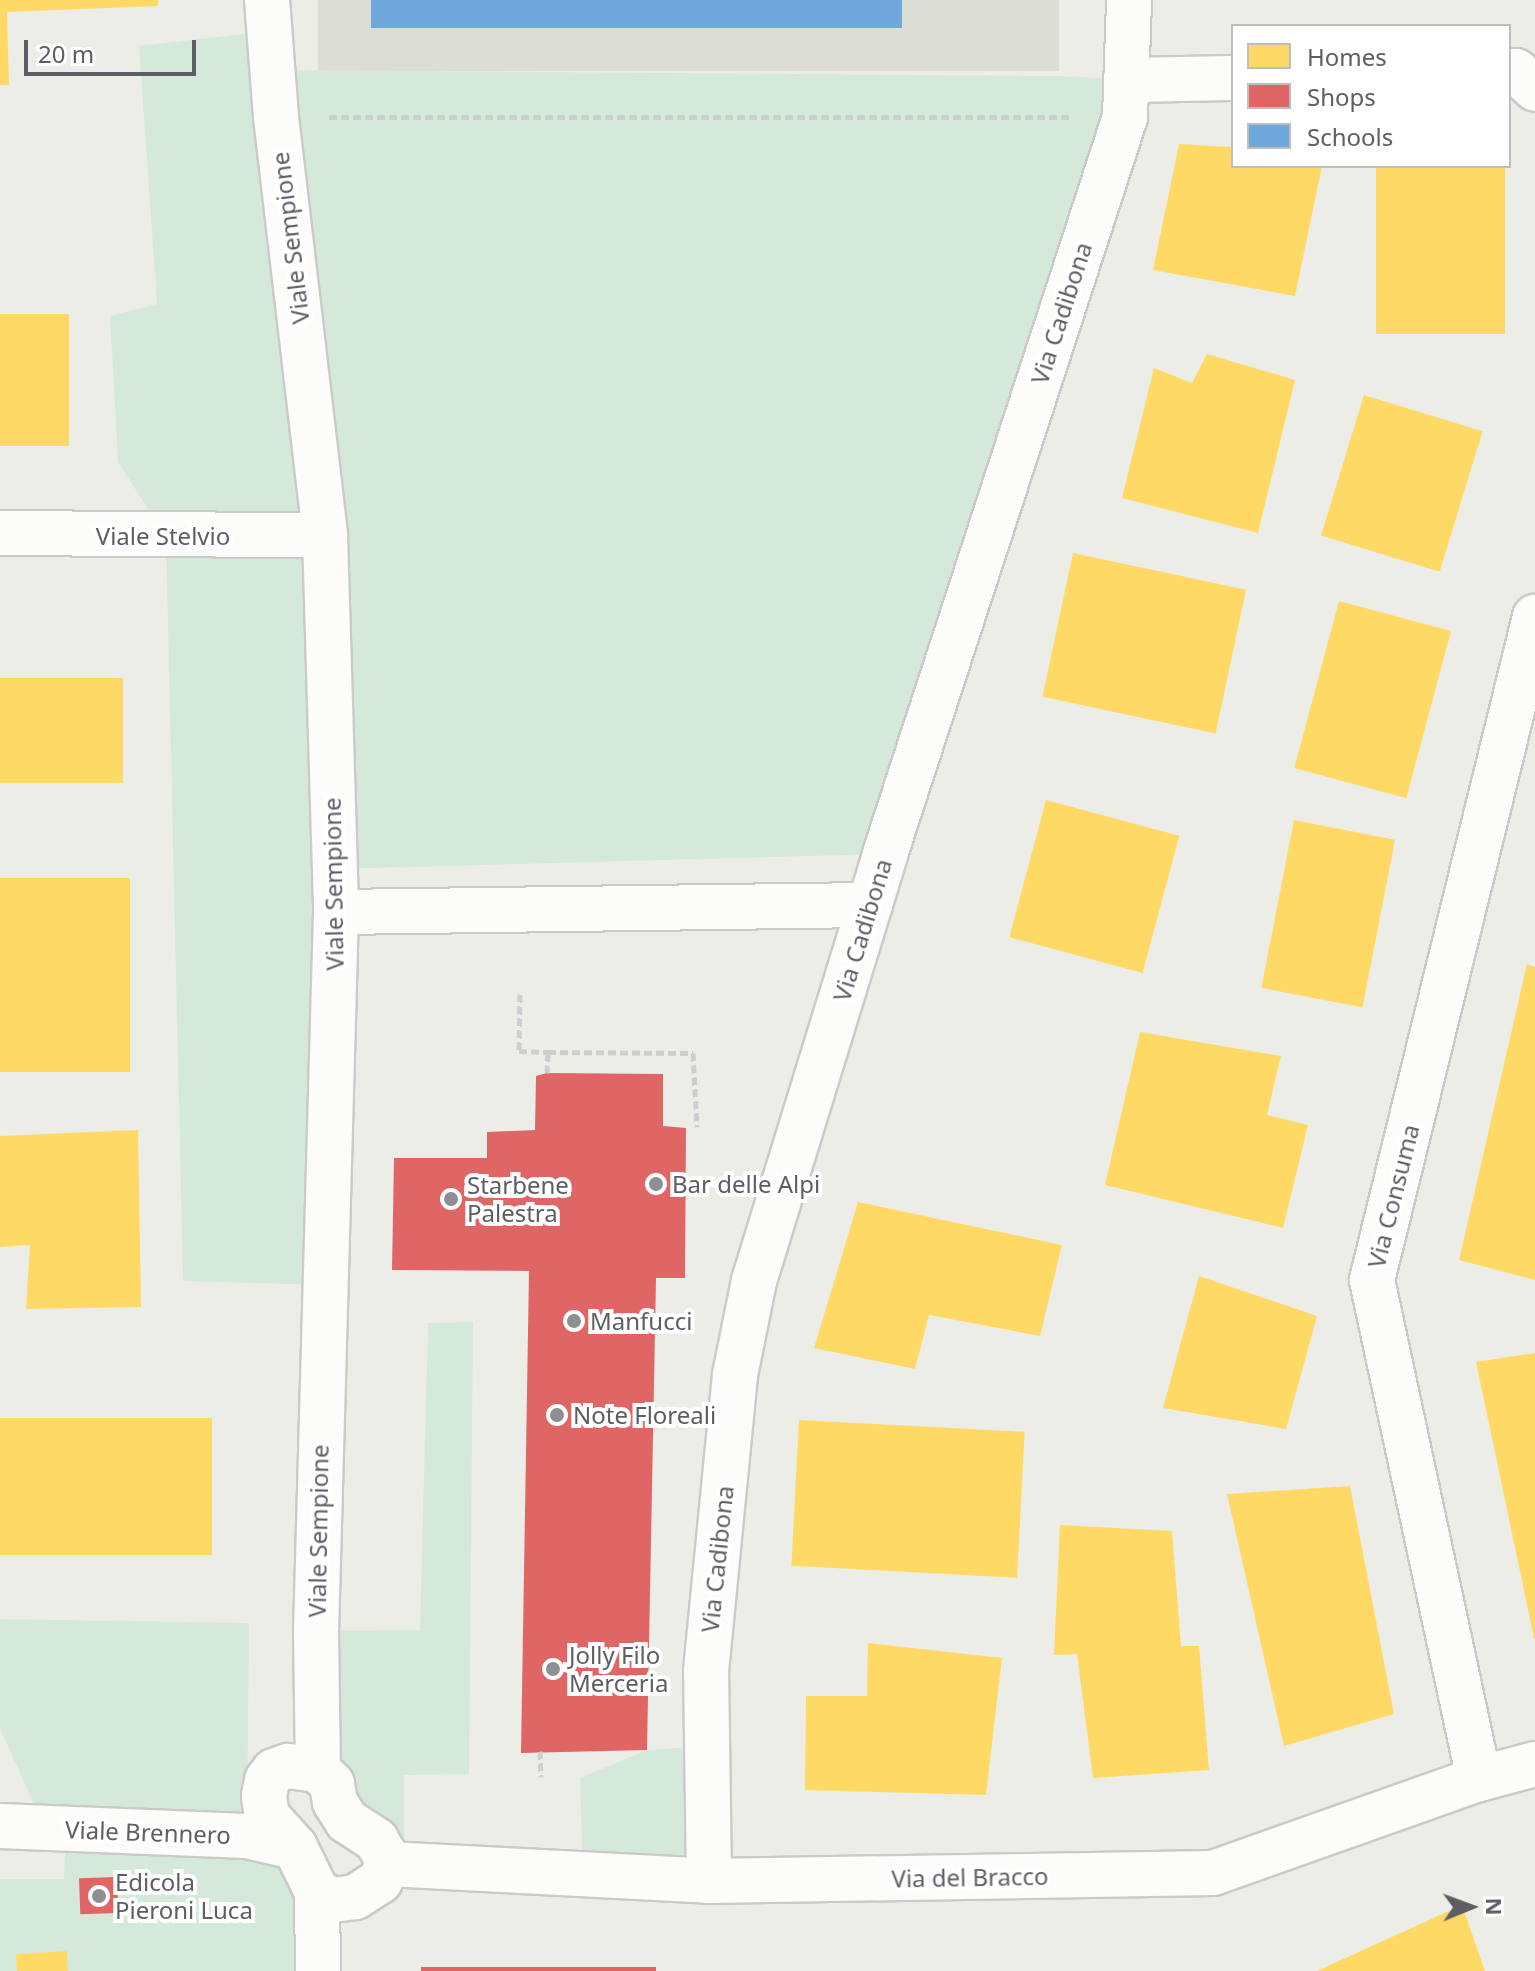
<!DOCTYPE html>
<html>
<head>
<meta charset="utf-8">
<style>
	body { margin:0 }
	#map { position:relative; width:1535px; height:1971px; overflow:hidden; background:#ecede7; font-family:"Noto Sans",sans-serif }
	div>[style] { position:absolute }
	.education>* { inset:0; background:#dcddd5; transform-origin:0 0 }
	.green>* { inset:0; background:#d5e9da }
	.homes>* { inset:0; background:#ffd966; transform-origin:0 0 }
	.shops>* { inset:0; background:#e06666; transform-origin:0 0 }
	.schools>* { inset:0; background:#6fa8dc; transform-origin:0 0 }
	.path>* { height:5px; margin-top:-2.5px; transform-origin:0; background:repeating-linear-gradient(90deg,#cbcfcf 0 8px,transparent 0 12px) }
	.roads { filter:drop-shadow(2px 0 #cacac9) drop-shadow(-2px 0 #cacac9) drop-shadow(0 2px #cacac9) drop-shadow(0 -2px #cacac9) }
	.minor>* { height:44px; margin:-22px; padding:0 22px; transform-origin:22px; border-radius:22px; background:#fcfcfb }
	.dots>* { width:22px; height:22px; translate:-50% -50%; box-sizing:border-box; border:4px solid #fff; border-radius:50% }
	span { translate:-50% -50%; white-space:nowrap; text-align:center; line-height:1.15; -webkit-text-stroke:8px #fff; paint-order:stroke }
	.street-label { font-size:24px; color:#5d5d65 }
	.poi-label { font-size:24px; color:#5d5d65 }
	.left { translate:0 -50%; text-align:left }
	.legend { position:absolute; left:1231px; top:24px; width:280px; height:144px; box-sizing:border-box; background:#fff; border:2px solid #bebec1; margin:0; padding:10px 14px; list-style:none; font-size:24px; color:#5d5d65 }
	.legend li { display:flex; align-items:center; gap:16px; height:40px }
	.legend b { width:40px; border:2px solid #bebec1 }
	.north { position:absolute; left:1431px; top:1867px; width:80px; height:80px; -webkit-text-stroke:6px #fff; paint-order:stroke; rotate:89deg; font-size:22px; font-weight:700; line-height:32px; text-align:center; color:#5d5d65 }
	.north::after { content:''; display:block; margin:auto; width:28px; height:36px; background:#5d5d65; clip-path:polygon(50% 0,100% 100%,50% 72%,0 100%) }
	.scale { position:absolute; left:24px; top:40px; width:172px; height:36px; box-sizing:border-box; border:4px solid #5d5d65; border-top:0; padding-left:10px; font-size:24px; line-height:28px; white-space:nowrap; color:#5d5d65; -webkit-text-stroke:6px #fff; paint-order:stroke }
</style>
</head>
<body>
<div id="map">
	<div class="education">
		<i style="left:318px;top:0;width:741px;height:71px"></i>
	</div>
	<div class="green">
		<i style="clip-path:polygon(268px 31px,272px 70px,1058px 76px,1128px 80px,885px 854px,334px 869px,325px 1285px,183px 1281px,166px 537px,118px 462px,110px 316px,157px 304px,139px 46px)"></i>
		<i style="clip-path:polygon(473px 1322px,469px 1774px,404px 1775px,404px 1866px,318px 1770px,316px 1631px,420px 1630px,428px 1323px)"></i>
		<i style="clip-path:polygon(0 1619px,249px 1623px,247px 1835px,295px 1847px,318px 1971px,0 1971px,0 1879px,64px 1879px,66px 1829px,44px 1827px,0 1728px)"></i>
		<i style="clip-path:polygon(705px 1746px,709px 1881px,583px 1877px,580px 1778px,647px 1750px)"></i>
	</div>
	<div class="homes">
		<i style="clip-path:polygon(0 0,158px 0,158px 6px,7px 12px,9px 85px,0 85px)"></i>
		<i style="clip-path:polygon(1179px 144px,1233px 147px,1233px 166px,1322px 166px,1295px 296px,1153px 270px)"></i>
		<i style="left:1376px;top:166px;width:129px;height:168px"></i>
		<i style="left:0;top:314px;width:69px;height:132px"></i>
		<i style="clip-path:polygon(1207px 354px,1295px 380px,1258px 533px,1122px 498px,1154px 368px,1192px 383px)"></i>
		<i style="left:1364px;top:395px;width:124px;height:147px;rotate:17deg"></i>
		<i style="left:1073px;top:553px;width:177px;height:147px;rotate:12deg"></i>
		<i style="left:1339px;top:601px;width:116px;height:173px;rotate:15deg"></i>
		<i style="left:0;top:678px;width:123px;height:105px"></i>
		<i style="left:1046px;top:800px;width:138px;height:142px;rotate:15deg"></i>
		<i style="left:1294px;top:820px;width:103px;height:171px;rotate:11deg"></i>
		<i style="left:0;top:878px;width:130px;height:194px"></i>
		<i style="clip-path:polygon(1527px 964px,1535px 967px,1535px 1280px,1459px 1260px)"></i>
		<i style="clip-path:polygon(1140px 1032px,1281px 1056px,1267px 1115px,1308px 1125px,1283px 1228px,1105px 1185px)"></i>
		<i style="clip-path:polygon(138px 1130px,141px 1307px,26px 1309px,30px 1245px,0 1247px,0 1136px)"></i>
		<i style="clip-path:polygon(858px 1202px,1062px 1245px,1040px 1336px,929px 1315px,915px 1369px,814px 1348px)"></i>
		<i style="clip-path:polygon(1199px 1276px,1317px 1316px,1286px 1429px,1163px 1408px)"></i>
		<i style="clip-path:polygon(1535px 1353px,1535px 1638px,1534px 1638px,1476px 1362px)"></i>
		<i style="left:212px;top:1418px;width:137px;height:212px;rotate:90deg"></i>
		<i style="left:799px;top:1420px;width:226px;height:146px;rotate:3deg"></i>
		<i style="clip-path:polygon(1350px 1486px,1394px 1714px,1284px 1746px,1227px 1494px)"></i>
		<i style="clip-path:polygon(1060px 1525px,1172px 1531px,1181px 1646px,1199px 1646px,1209px 1770px,1093px 1778px,1077px 1654px,1054px 1655px)"></i>
		<i style="clip-path:polygon(868px 1643px,1002px 1658px,986px 1795px,805px 1790px,806px 1696px,867px 1696px)"></i>
		<i style="clip-path:polygon(1462px 1905px,1485px 1971px,1317px 1971px)"></i>
		<i style="clip-path:polygon(67px 1951px,68px 1971px,17px 1971px,16px 1954px)"></i>
	</div>
	<div class="shops">
		<i style="clip-path:polygon(547px 1073px,663px 1074px,663px 1126px,686px 1128px,685px 1278px,656px 1278px,647px 1750px,521px 1753px,529px 1271px,392px 1270px,394px 1158px,487px 1158px,487px 1132px,535px 1130px,536px 1076px)"></i>
		<i style="left:117px;top:1877px;width:36px;height:38px;rotate:88deg"></i>
		<i style="left:421px;top:1967px;width:235px;height:4px"></i>
	</div>
	<div class="schools">
		<i style="left:371px;top:0;width:531px;height:28px"></i>
	</div>
	<div class="path">
		<i style="left:329px;top:117px;width:742px"></i>
		<i style="left:520px;top:994px;width:57px;rotate:91deg"></i>
		<i style="left:519px;top:1051px;width:29px;rotate:2deg"></i>
		<i style="left:547px;top:1073px;width:21px;rotate:-87deg"></i>
		<i style="left:548px;top:1052px;width:145px;rotate:0.4deg"></i>
		<i style="left:693px;top:1053px;width:74px;rotate:86.9deg"></i>
		<i style="left:540px;top:1751px;width:26px;rotate:88deg"></i>
	</div>
	<div class="roads">
		<div class="minor">
			<i style="left:267px;top:0;width:117px;rotate:85.6deg"></i>
			<i style="left:276px;top:117px;width:421px;rotate:83.3deg"></i>
			<i style="left:325px;top:535px;width:377px;rotate:88.3deg"></i>
			<i style="left:336px;top:912px;width:719px;rotate:91.59deg"></i>
			<i style="left:316px;top:1631px;width:139px;rotate:89.2deg"></i>
			<i style="left:1509px;top:71px;width:7px"></i>
			<i style="left:1516px;top:71px;width:26px;rotate:43deg"></i>
			<i style="left:1128px;top:80px;width:105px;rotate:-1.1deg"></i>
			<i style="left:0;top:533px;width:325px;rotate:0.4deg"></i>
			<i style="left:336px;top:912px;width:534px;rotate:-0.75deg"></i>
			<i style="left:288px;top:1766px;width:30px;rotate:8deg"></i>
			<i style="left:318px;top:1770px;width:20px;rotate:45deg"></i>
			<i style="left:332px;top:1784px;width:18px;rotate:81deg"></i>
			<i style="left:335px;top:1802px;width:22px;rotate:58deg"></i>
			<i style="left:347px;top:1821px;width:35px;rotate:33deg"></i>
			<i style="left:376px;top:1840px;width:17px;rotate:59deg"></i>
			<i style="left:385px;top:1855px;width:9px;rotate:72deg"></i>
			<i style="left:388px;top:1864px;width:19px;rotate:115deg"></i>
			<i style="left:380px;top:1881px;width:30px;rotate:147deg"></i>
			<i style="left:355px;top:1897px;width:22px;rotate:172deg"></i>
			<i style="left:333px;top:1900px;width:18px;rotate:-153deg"></i>
			<i style="left:317px;top:1892px;width:50px;rotate:-116.1deg"></i>
			<i style="left:295px;top:1847px;width:42px;rotate:-132.1deg"></i>
			<i style="left:267px;top:1816px;width:20px;rotate:-99deg"></i>
			<i style="left:264px;top:1796px;width:16px;rotate:-79deg"></i>
			<i style="left:267px;top:1780px;width:11px;rotate:-52deg"></i>
			<i style="left:274px;top:1771px;width:15px;rotate:-20deg"></i>
			<i style="left:1479px;top:1779px;width:510px;rotate:-102.1deg"></i>
			<i style="left:1372px;top:1280px;width:683px;rotate:-76.19deg"></i>
			<i style="left:0;top:1826px;width:247px;rotate:2.3deg"></i>
			<i style="left:247px;top:1836px;width:49px;rotate:12.9deg"></i>
			<i style="left:388px;top:1864px;width:321px;rotate:3deg"></i>
			<i style="left:709px;top:1881px;width:504px;rotate:-0.91deg"></i>
			<i style="left:1213px;top:1873px;width:282px;rotate:-19.5deg"></i>
			<i style="left:1479px;top:1779px;width:58px;rotate:-15deg"></i>
			<i style="left:709px;top:1881px;width:210px;rotate:-90.8deg"></i>
			<i style="left:706px;top:1671px;width:297px;rotate:-84.4deg"></i>
			<i style="left:735px;top:1375px;width:96px;rotate:-78.6deg"></i>
			<i style="left:754px;top:1281px;width:447px;rotate:-72.9deg"></i>
			<i style="left:885px;top:854px;width:775px;rotate:-71.96deg"></i>
			<i style="left:1125px;top:117px;width:117px;rotate:-88deg"></i>
			<i style="left:317px;top:1892px;width:79px;rotate:89.3deg"></i>
		</div>
	</div>
	<div class="dots">
		<i style="left:656px;top:1184px;background:#8f8f92"></i>
		<i style="left:451px;top:1199px;background:#8f8f92"></i>
		<i style="left:574px;top:1321px;background:#8f8f92"></i>
		<i style="left:557px;top:1415px;background:#8f8f92"></i>
		<i style="left:553px;top:1669px;background:#8f8f92"></i>
		<i style="left:99px;top:1896px;background:#8f8f92"></i>
	</div>
	<div class="street-label">
		<span style="left:290px;top:238px;rotate:-97deg">Viale Sempione</span>
		<span style="left:1061px;top:313px;rotate:-72deg">Via Cadibona</span>
		<span style="left:163px;top:536px">Viale Stelvio</span>
		<span style="left:333px;top:884px;rotate:-91deg">Viale Sempione</span>
		<span style="left:862px;top:930px;rotate:-73deg">Via Cadibona</span>
		<span style="left:1393px;top:1196px;rotate:-76deg">Via Consuma</span>
		<span style="left:318px;top:1531px;rotate:-89deg">Viale Sempione</span>
		<span style="left:717px;top:1559px;rotate:-84deg">Via Cadibona</span>
		<span style="left:148px;top:1832px;rotate:2deg">Viale Brennero</span>
		<span style="left:970px;top:1877px;rotate:-1deg">Via del Bracco</span>
	</div>
	<div class="poi-label">
		<span class="left" style="left:672px;top:1184px">Bar delle Alpi</span>
		<span class="left" style="left:467px;top:1199px">Starbene<br>Palestra</span>
		<span class="left" style="left:590px;top:1321px">Manfucci</span>
		<span class="left" style="left:573px;top:1415px">Note Floreali</span>
		<span class="left" style="left:569px;top:1669px">Jolly Filo<br>Merceria</span>
		<span class="left" style="left:115px;top:1896px">Edicola<br>Pieroni Luca</span>
	</div>
	<ul class="legend">
	<li><b style="height:22px;background:#ffd966"></b>Homes</li>
	<li><b style="height:22px;background:#e06666"></b>Shops</li>
	<li><b style="height:22px;background:#6fa8dc"></b>Schools</li>
	</ul>
	<div class="north">N</div>
	<div class="scale">20 m</div>
</div>
</body>
</html>
